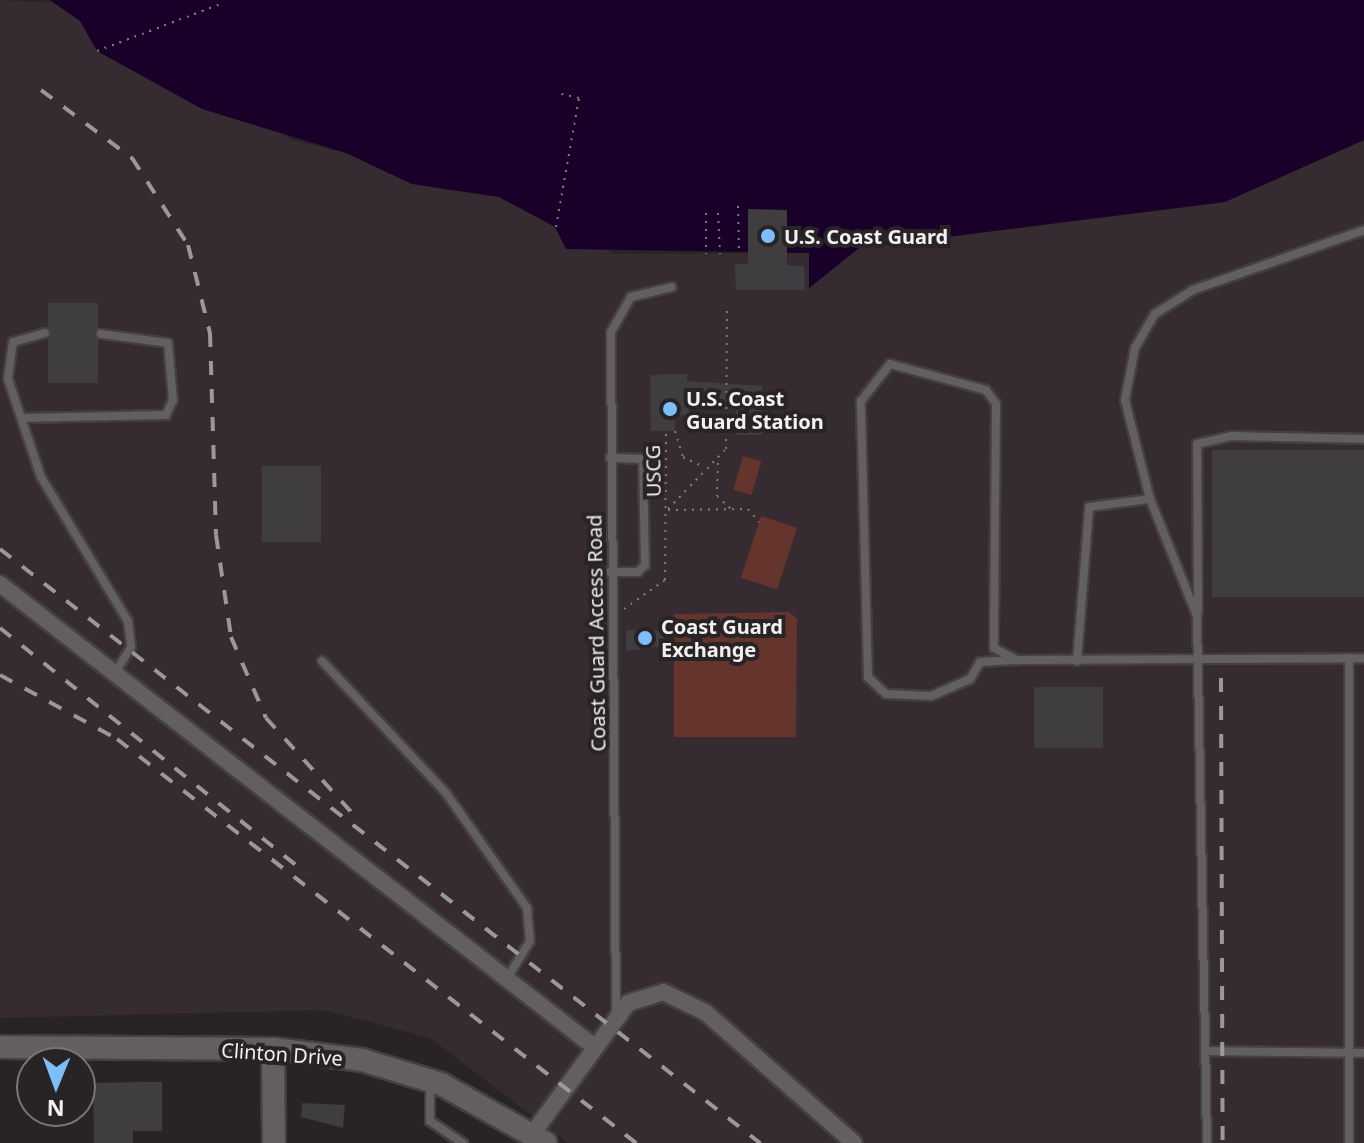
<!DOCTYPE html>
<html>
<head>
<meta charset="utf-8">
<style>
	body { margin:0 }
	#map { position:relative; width:1364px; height:1143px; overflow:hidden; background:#282426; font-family:"Noto Sans",sans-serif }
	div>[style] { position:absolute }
	.built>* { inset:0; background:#352b30 }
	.green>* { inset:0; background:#65342d; transform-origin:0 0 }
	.water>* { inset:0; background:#190029 }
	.building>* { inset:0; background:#3f3d3f; transform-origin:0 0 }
	.path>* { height:2px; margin-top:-1px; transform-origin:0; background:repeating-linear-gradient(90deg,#7e7b7d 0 2px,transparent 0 8px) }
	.roads { filter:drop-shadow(2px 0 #424041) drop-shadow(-2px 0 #424041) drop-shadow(0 2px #424041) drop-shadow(0 -2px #424041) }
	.lane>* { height:8px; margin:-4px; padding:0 4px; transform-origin:4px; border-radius:4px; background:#635f61 }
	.street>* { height:16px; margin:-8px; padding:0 8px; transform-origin:8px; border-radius:8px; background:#635f61 }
	.secondary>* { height:22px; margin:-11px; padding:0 11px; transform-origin:11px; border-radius:11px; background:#635f61 }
	.rail>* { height:4px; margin-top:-2px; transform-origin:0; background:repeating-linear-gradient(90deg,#9a9899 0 14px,transparent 0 28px) }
	.dots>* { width:22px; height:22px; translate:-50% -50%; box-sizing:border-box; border:4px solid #282426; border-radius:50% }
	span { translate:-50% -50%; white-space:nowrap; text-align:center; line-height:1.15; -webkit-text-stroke:8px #282426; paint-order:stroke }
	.poi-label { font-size:20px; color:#f2f0f1; font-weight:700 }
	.left { translate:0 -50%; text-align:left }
	.street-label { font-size:20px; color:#f2f0f1 }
	.north { position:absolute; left:16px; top:1047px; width:80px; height:80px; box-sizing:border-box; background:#282426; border:2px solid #797677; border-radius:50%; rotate:181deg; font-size:22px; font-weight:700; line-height:32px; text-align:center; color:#f2f0f1 }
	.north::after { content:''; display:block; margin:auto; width:28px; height:36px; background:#7dbef9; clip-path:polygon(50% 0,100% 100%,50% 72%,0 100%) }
</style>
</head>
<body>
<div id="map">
	<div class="built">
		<i style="clip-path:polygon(0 0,59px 3px,292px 140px,346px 153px,412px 184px,499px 197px,615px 254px,810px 253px,810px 288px,859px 248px,1224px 202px,1364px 140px,1364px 1143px,568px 1143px,430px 1038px,324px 1010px,0 1018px)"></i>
	</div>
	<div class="green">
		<i style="left:743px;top:456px;width:19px;height:35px;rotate:16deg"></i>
		<i style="left:761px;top:516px;width:38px;height:65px;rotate:18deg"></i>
		<i style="clip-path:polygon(789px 612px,797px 619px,796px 737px,674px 737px,674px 614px)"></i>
	</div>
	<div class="water">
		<i style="clip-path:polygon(50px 0,1364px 0,1364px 140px,1225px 202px,859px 248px,809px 288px,809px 253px,566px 249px,555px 227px,499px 197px,412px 184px,346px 153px,202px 109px,97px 51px,80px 21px)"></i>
	</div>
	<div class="building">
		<i style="clip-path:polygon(748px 209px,787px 210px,787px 265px,804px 266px,805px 290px,736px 290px,735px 264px,748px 264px)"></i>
		<i style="left:48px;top:303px;width:50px;height:80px"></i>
		<i style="clip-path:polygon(687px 374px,687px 381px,762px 386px,762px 435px,736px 435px,736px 402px,689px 402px,689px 415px,675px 415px,675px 431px,651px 431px,650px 375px)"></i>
		<i style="left:1364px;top:450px;width:147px;height:152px;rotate:90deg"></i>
		<i style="left:262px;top:466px;width:59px;height:76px"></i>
		<i style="clip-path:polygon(626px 630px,664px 631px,663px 646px,626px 651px)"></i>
		<i style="left:1103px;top:687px;width:61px;height:69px;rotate:90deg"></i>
		<i style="clip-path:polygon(139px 1082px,162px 1082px,162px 1131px,133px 1131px,133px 1143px,94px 1143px,93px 1083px)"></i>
		<i style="clip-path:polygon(302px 1103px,345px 1105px,343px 1128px,301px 1117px)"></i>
	</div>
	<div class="path">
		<i style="left:97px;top:51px;width:133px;rotate:-20.8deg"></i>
		<i style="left:738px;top:206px;width:48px;rotate:88.8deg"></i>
		<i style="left:706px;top:213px;width:41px;rotate:90deg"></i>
		<i style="left:718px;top:213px;width:41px;rotate:87.2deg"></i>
		<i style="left:556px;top:227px;width:131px;rotate:-79.9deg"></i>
		<i style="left:579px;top:98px;width:22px;rotate:-167deg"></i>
		<i style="left:675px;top:431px;width:27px;rotate:73deg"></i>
		<i style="left:683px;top:457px;width:23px;rotate:25deg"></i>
		<i style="left:718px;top:463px;width:33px;rotate:92deg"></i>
		<i style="left:717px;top:496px;width:19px;rotate:43deg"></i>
		<i style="left:668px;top:509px;width:83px;rotate:-46deg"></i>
		<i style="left:726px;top:449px;width:140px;rotate:-89.6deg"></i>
		<i style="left:668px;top:510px;width:80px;rotate:-0.7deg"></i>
		<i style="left:748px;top:509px;width:17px;rotate:50deg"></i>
		<i style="left:624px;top:609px;width:50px;rotate:-35.3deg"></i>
		<i style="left:665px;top:580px;width:149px;rotate:-89.6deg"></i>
	</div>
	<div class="roads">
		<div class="lane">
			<i style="left:45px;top:333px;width:33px;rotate:164deg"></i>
			<i style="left:13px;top:342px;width:37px;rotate:98deg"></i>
			<i style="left:8px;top:379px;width:103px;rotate:71.4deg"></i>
			<i style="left:41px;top:477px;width:168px;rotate:58.9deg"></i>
			<i style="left:128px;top:621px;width:26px;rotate:83deg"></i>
			<i style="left:131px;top:647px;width:31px;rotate:122deg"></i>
			<i style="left:22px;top:418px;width:144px;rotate:-1.2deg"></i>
			<i style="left:166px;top:415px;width:17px;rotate:-65deg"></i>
			<i style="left:173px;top:400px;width:57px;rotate:-95deg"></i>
			<i style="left:168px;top:343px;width:68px;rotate:-172.3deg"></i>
			<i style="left:610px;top:572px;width:28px"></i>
			<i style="left:638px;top:572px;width:10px;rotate:-45deg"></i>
			<i style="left:645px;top:565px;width:106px;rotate:-91.1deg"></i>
			<i style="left:643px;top:459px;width:33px;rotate:-178deg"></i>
			<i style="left:1198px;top:611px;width:167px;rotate:-90.3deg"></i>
			<i style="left:1197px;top:444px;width:36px;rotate:-13deg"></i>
			<i style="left:1232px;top:436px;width:132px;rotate:1.3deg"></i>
			<i style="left:1017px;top:660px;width:37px;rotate:177deg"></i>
			<i style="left:980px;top:662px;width:20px;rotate:120deg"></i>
			<i style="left:970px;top:679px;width:43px;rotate:156.4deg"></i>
			<i style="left:931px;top:696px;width:45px;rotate:-177.5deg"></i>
			<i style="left:886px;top:694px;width:25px;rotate:-137deg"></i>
			<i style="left:868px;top:677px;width:276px;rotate:-91.5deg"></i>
			<i style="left:861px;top:401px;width:47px;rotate:-51.9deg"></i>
			<i style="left:890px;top:364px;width:99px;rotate:15.2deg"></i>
			<i style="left:986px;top:390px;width:17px;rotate:54deg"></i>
			<i style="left:996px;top:404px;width:244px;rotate:90.5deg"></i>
			<i style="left:994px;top:648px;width:26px;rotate:28deg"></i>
			<i style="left:1017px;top:660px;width:347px;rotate:-0.3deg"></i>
			<i style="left:322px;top:661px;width:181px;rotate:46.8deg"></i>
			<i style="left:446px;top:793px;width:141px;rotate:54.8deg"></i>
			<i style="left:527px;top:908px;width:33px;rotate:85deg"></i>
			<i style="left:530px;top:941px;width:46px;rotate:121.6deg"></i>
			<i style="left:1077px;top:661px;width:154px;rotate:-85.5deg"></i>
			<i style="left:1089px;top:507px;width:62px;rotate:-7.5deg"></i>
			<i style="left:616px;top:1018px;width:686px;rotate:-90.42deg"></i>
			<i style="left:611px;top:332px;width:40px;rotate:-60.3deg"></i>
			<i style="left:631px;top:297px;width:42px;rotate:-13.7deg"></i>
			<i style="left:1206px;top:1051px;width:158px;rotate:0.7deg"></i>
			<i style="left:430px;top:1081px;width:40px;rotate:90deg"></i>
			<i style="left:430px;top:1121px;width:40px;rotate:34deg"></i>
			<i style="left:1207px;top:1143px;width:527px;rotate:-91.09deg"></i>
			<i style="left:1197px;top:616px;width:126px;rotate:-111.9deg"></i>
			<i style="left:1150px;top:499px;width:102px;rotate:-104.2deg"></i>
			<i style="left:1125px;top:400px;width:53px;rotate:-79.1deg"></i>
			<i style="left:1135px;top:348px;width:39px;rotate:-60deg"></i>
			<i style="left:1155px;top:314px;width:45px;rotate:-32.3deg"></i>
			<i style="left:1193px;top:290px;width:181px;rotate:-19.3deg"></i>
			<i style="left:1349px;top:1143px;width:485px;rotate:-90deg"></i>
		</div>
		<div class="street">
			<i style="left:0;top:584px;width:752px;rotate:37.92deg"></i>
			<i style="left:533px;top:1133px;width:161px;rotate:-53.8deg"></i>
			<i style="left:628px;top:1003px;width:37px;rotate:-17deg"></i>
			<i style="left:663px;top:992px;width:47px;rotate:25.5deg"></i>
			<i style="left:705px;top:1012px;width:198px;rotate:41.3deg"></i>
		</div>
		<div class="secondary">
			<i style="left:0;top:1047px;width:273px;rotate:0.4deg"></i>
			<i style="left:273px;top:1049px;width:90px;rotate:7deg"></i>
			<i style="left:362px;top:1060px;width:83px;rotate:16.9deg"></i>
			<i style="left:441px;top:1084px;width:120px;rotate:29.3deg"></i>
			<i style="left:273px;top:1049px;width:94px;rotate:89.4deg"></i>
		</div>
	</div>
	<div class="rail">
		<i style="left:41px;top:90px;width:114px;rotate:36.8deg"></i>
		<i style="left:132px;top:158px;width:103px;rotate:57.2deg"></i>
		<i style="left:188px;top:245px;width:91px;rotate:76deg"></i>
		<i style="left:210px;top:333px;width:202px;rotate:88.3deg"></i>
		<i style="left:216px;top:535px;width:103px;rotate:81.6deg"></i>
		<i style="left:231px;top:637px;width:88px;rotate:66.6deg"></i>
		<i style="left:266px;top:718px;width:128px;rotate:47.8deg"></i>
		<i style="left:0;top:549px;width:965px;rotate:38.01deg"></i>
		<i style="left:0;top:628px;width:392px;rotate:38.7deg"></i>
		<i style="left:0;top:675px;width:133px;rotate:28.7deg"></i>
		<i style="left:117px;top:739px;width:658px;rotate:37.9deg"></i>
		<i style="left:1221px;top:678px;width:465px;rotate:89.8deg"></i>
	</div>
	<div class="dots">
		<i style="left:768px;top:236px;background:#7dbef9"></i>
		<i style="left:670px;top:409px;background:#7dbef9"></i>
		<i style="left:645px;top:638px;background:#7dbef9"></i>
	</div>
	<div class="poi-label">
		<span class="left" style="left:784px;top:236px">U.S. Coast Guard</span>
		<span class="left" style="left:686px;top:410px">U.S. Coast<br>Guard Station</span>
		<span class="left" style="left:661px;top:638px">Coast Guard<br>Exchange</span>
	</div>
	<div class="street-label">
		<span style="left:653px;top:471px;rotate:-91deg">USCG</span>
		<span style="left:596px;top:633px;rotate:-91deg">Coast Guard Access Road</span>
		<span style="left:282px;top:1054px;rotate:4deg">Clinton Drive</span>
	</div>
	<div class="north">N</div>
</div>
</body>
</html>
